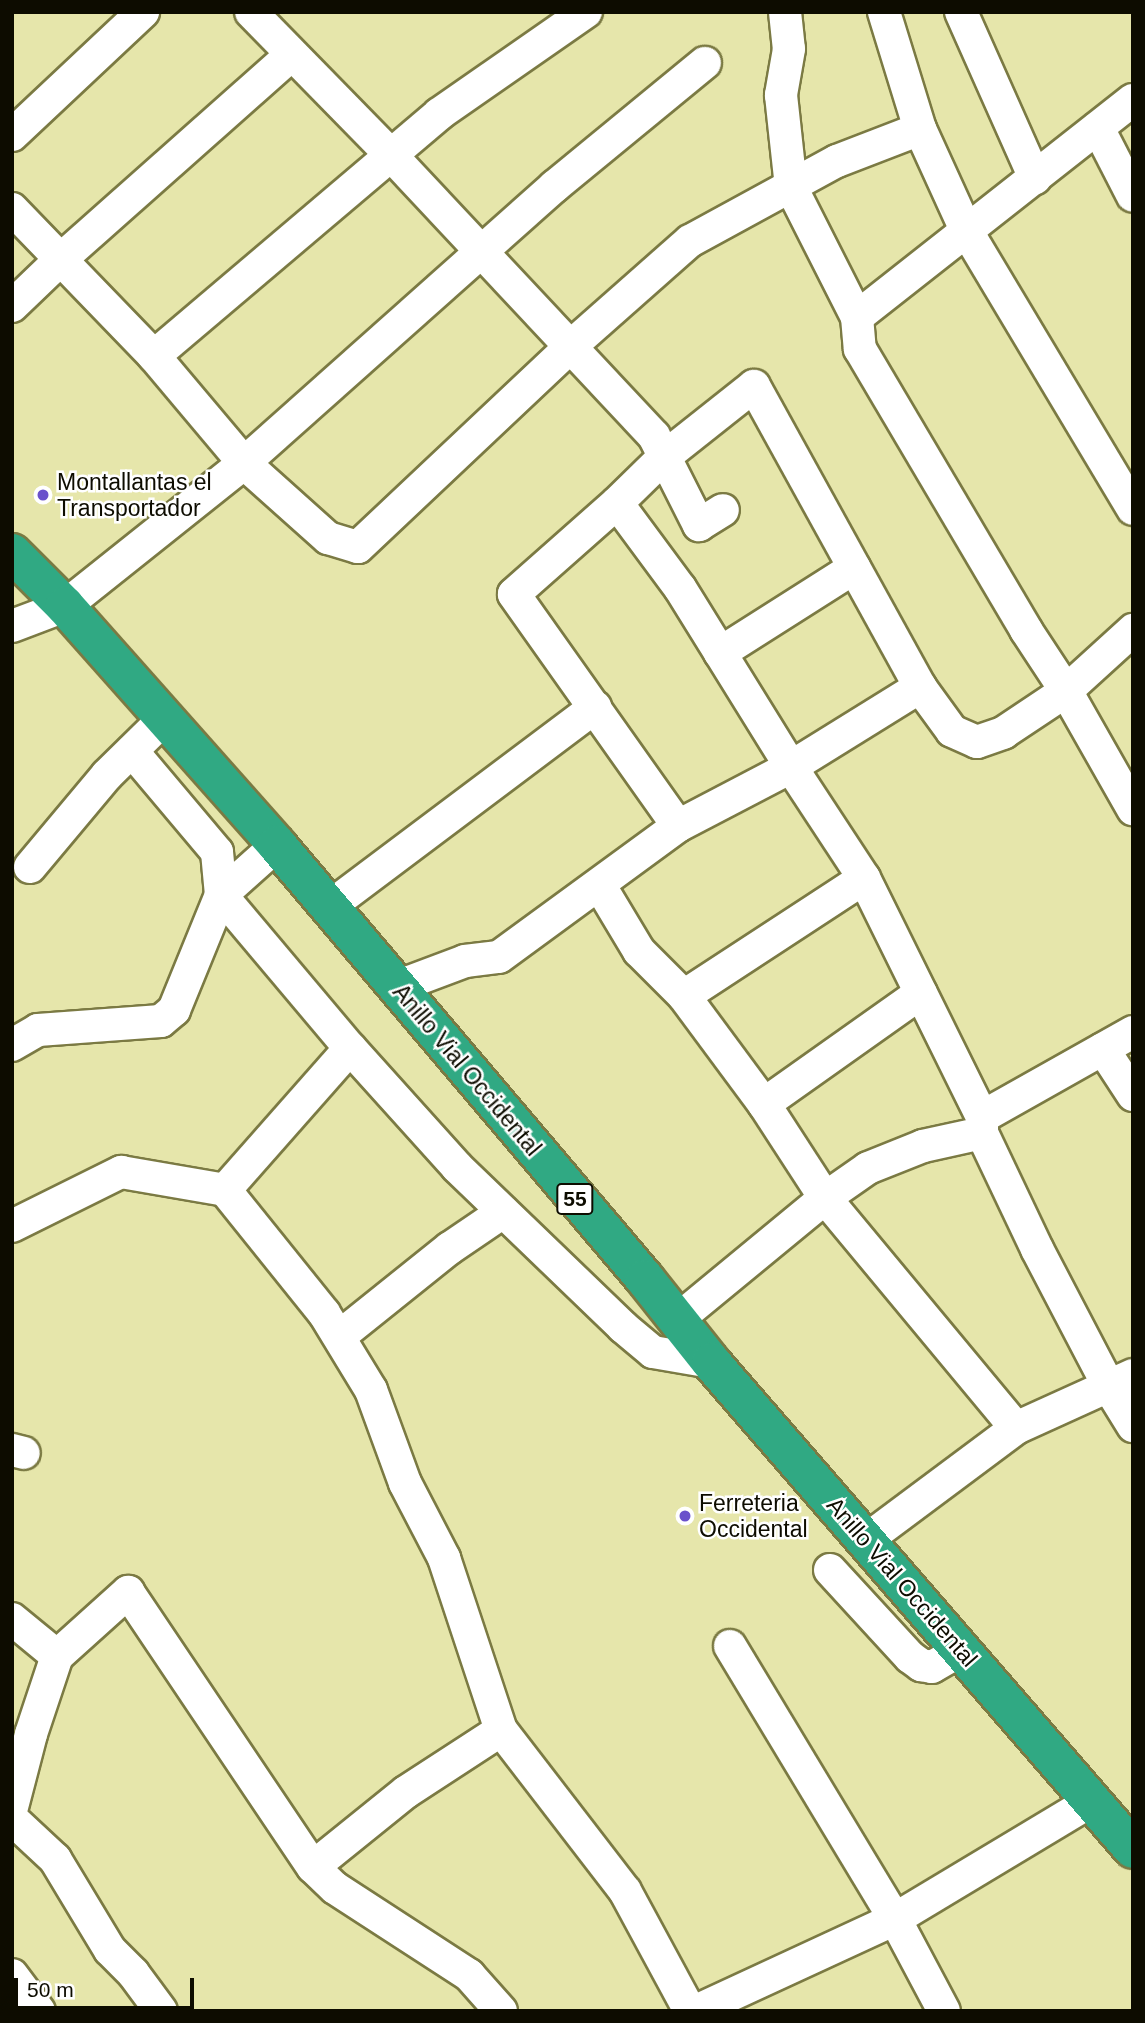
<!DOCTYPE html>
<html>
<head>
<meta charset="utf-8">
<style>
	body { margin:0 }
	#map { position:relative; width:1145px; height:2023px; overflow:hidden; background:#e6e6ab; font-family:Arial,sans-serif }
	div>[style] { position:absolute }
	.roads { filter:drop-shadow(2px 0 #7b7a43) drop-shadow(-2px 0 #7b7a43) drop-shadow(0 2px #7b7a43) drop-shadow(0 -2px #7b7a43) }
	.minor>* { height:32px; margin:-16px; padding:0 16px; transform-origin:16px; border-radius:16px; background:#fff }
	.highway>* { height:38px; margin:-19px; padding:0 19px; transform-origin:19px; border-radius:19px; background:#30a983 }
	.dots>* { width:19px; height:19px; translate:-50% -50%; box-sizing:border-box; border:4px solid #fff; border-radius:50% }
	span { translate:-50% -50%; white-space:nowrap; text-align:center; line-height:1.15; -webkit-text-stroke:5px #fff; paint-order:stroke }
	.shield-label span { padding:2px 5px; background:#fff; border:2px solid; border-radius:5px; -webkit-text-stroke-width:0 }
	.shield-label { font-size:21px; color:#0d0c00; font-weight:700 }
	.poi-label { font-size:23px; color:#0d0c00 }
	.left { translate:0 -50%; text-align:left }
	.street-label { font-size:23px; color:#0d0c00 }
	.frame { position:absolute; inset:0; border:14px solid #0d0c00; pointer-events:none }
	.scale { position:absolute; left:14px; top:1978px; width:180px; height:32px; box-sizing:border-box; border:4px solid #0d0c00; border-top:0; padding-left:9px; font-size:21px; line-height:24px; white-space:nowrap; color:#0d0c00; -webkit-text-stroke:5px #fff; paint-order:stroke }
</style>
</head>
<body>
<div id="map">
	<div class="roads">
		<div class="minor">
			<i style="left:251px;top:12px;width:200px;rotate:45.6deg"></i>
			<i style="left:391px;top:155px;width:385px;rotate:46.9deg"></i>
			<i style="left:654px;top:436px;width:100px;rotate:63.2deg"></i>
			<i style="left:699px;top:525px;width:28px;rotate:-32deg"></i>
			<i style="left:785px;top:12px;width:37px;rotate:84deg"></i>
			<i style="left:789px;top:49px;width:47px;rotate:99.9deg"></i>
			<i style="left:781px;top:95px;width:93px;rotate:83.8deg"></i>
			<i style="left:791px;top:187px;width:146px;rotate:63.1deg"></i>
			<i style="left:857px;top:317px;width:32px;rotate:85deg"></i>
			<i style="left:860px;top:349px;width:326px;rotate:59.4deg"></i>
			<i style="left:1026px;top:630px;width:73px;rotate:56.7deg"></i>
			<i style="left:1066px;top:691px;width:136px;rotate:60.4deg"></i>
			<i style="left:884px;top:12px;width:122px;rotate:72.9deg"></i>
			<i style="left:920px;top:129px;width:111px;rotate:65.5deg"></i>
			<i style="left:966px;top:230px;width:325px;rotate:59.1deg"></i>
			<i style="left:961px;top:12px;width:182px;rotate:66deg"></i>
			<i style="left:1098px;top:128px;width:76px;rotate:62.8deg"></i>
			<i style="left:12px;top:135px;width:180px;rotate:-43.2deg"></i>
			<i style="left:12px;top:209px;width:204px;rotate:46deg"></i>
			<i style="left:154px;top:356px;width:140px;rotate:49.9deg"></i>
			<i style="left:244px;top:463px;width:113px;rotate:41.8deg"></i>
			<i style="left:328px;top:538px;width:31px;rotate:17deg"></i>
			<i style="left:358px;top:547px;width:291px;rotate:-43.3deg"></i>
			<i style="left:570px;top:347px;width:160px;rotate:-41.5deg"></i>
			<i style="left:690px;top:241px;width:167px;rotate:-28.6deg"></i>
			<i style="left:837px;top:161px;width:89px;rotate:-21.1deg"></i>
			<i style="left:12px;top:306px;width:65px;rotate:-43.8deg"></i>
			<i style="left:59px;top:261px;width:310px;rotate:-41.6deg"></i>
			<i style="left:857px;top:317px;width:351px;rotate:-38.2deg"></i>
			<i style="left:154px;top:356px;width:374px;rotate:-40.3deg"></i>
			<i style="left:439px;top:114px;width:179px;rotate:-34.8deg"></i>
			<i style="left:617px;top:503px;width:106px;rotate:53.5deg"></i>
			<i style="left:680px;top:588px;width:211px;rotate:58.2deg"></i>
			<i style="left:791px;top:767px;width:133px;rotate:56.7deg"></i>
			<i style="left:864px;top:878px;width:267px;rotate:63.7deg"></i>
			<i style="left:982px;top:1117px;width:16px;rotate:90deg"></i>
			<i style="left:982px;top:1133px;width:128px;rotate:64.6deg"></i>
			<i style="left:1037px;top:1249px;width:156px;rotate:62.4deg"></i>
			<i style="left:1109px;top:1387px;width:46px;rotate:58.4deg"></i>
			<i style="left:12px;top:626px;width:57px;rotate:-20.7deg"></i>
			<i style="left:65px;top:606px;width:229px;rotate:-38.6deg"></i>
			<i style="left:244px;top:463px;width:416px;rotate:-41.7deg"></i>
			<i style="left:555px;top:186px;width:194px;rotate:-39.4deg"></i>
			<i style="left:720px;top:653px;width:159px;rotate:-32.4deg"></i>
			<i style="left:132px;top:751px;width:132px;rotate:49.9deg"></i>
			<i style="left:217px;top:852px;width:43px;rotate:84.7deg"></i>
			<i style="left:221px;top:895px;width:200px;rotate:49.9deg"></i>
			<i style="left:350px;top:1048px;width:160px;rotate:48deg"></i>
			<i style="left:457px;top:1167px;width:231px;rotate:43.9deg"></i>
			<i style="left:623px;top:1327px;width:39px;rotate:40deg"></i>
			<i style="left:653px;top:1352px;width:59px;rotate:9.8deg"></i>
			<i style="left:678px;top:826px;width:284px;rotate:-125.3deg"></i>
			<i style="left:514px;top:594px;width:137px;rotate:-41.5deg"></i>
			<i style="left:617px;top:503px;width:64px;rotate:-44.4deg"></i>
			<i style="left:663px;top:458px;width:116px;rotate:-38.4deg"></i>
			<i style="left:754px;top:386px;width:344px;rotate:61.1deg"></i>
			<i style="left:920px;top:687px;width:54px;rotate:54deg"></i>
			<i style="left:952px;top:731px;width:27px;rotate:24deg"></i>
			<i style="left:977px;top:742px;width:28px;rotate:-19deg"></i>
			<i style="left:1003px;top:733px;width:76px;rotate:-33.7deg"></i>
			<i style="left:1066px;top:691px;width:91px;rotate:-42.3deg"></i>
			<i style="left:30px;top:867px;width:120px;rotate:-50.1deg"></i>
			<i style="left:107px;top:775px;width:80px;rotate:-44.5deg"></i>
			<i style="left:600px;top:886px;width:76px;rotate:59deg"></i>
			<i style="left:639px;top:951px;width:64px;rotate:45deg"></i>
			<i style="left:684px;top:996px;width:134px;rotate:53.5deg"></i>
			<i style="left:764px;top:1104px;width:112px;rotate:57deg"></i>
			<i style="left:825px;top:1198px;width:299px;rotate:50.3deg"></i>
			<i style="left:329px;top:907px;width:333px;rotate:-36.9deg"></i>
			<i style="left:396px;top:987px;width:74px;rotate:-20.6deg"></i>
			<i style="left:465px;top:961px;width:34px;rotate:-7deg"></i>
			<i style="left:499px;top:957px;width:222px;rotate:-36.2deg"></i>
			<i style="left:678px;top:826px;width:127px;rotate:-27.6deg"></i>
			<i style="left:791px;top:767px;width:152px;rotate:-31.8deg"></i>
			<i style="left:684px;top:996px;width:215px;rotate:-33.2deg"></i>
			<i style="left:12px;top:1045px;width:30px;rotate:-30deg"></i>
			<i style="left:38px;top:1030px;width:123px;rotate:-4.2deg"></i>
			<i style="left:161px;top:1021px;width:17px;rotate:-40deg"></i>
			<i style="left:174px;top:1010px;width:124px;rotate:-67.8deg"></i>
			<i style="left:221px;top:895px;width:75px;rotate:-41.8deg"></i>
			<i style="left:1103px;top:1049px;width:55px;rotate:56.9deg"></i>
			<i style="left:764px;top:1104px;width:192px;rotate:-35.3deg"></i>
			<i style="left:982px;top:1117px;width:173px;rotate:-29.4deg"></i>
			<i style="left:225px;top:1190px;width:189px;rotate:-48.6deg"></i>
			<i style="left:12px;top:1226px;width:122px;rotate:-26.4deg"></i>
			<i style="left:121px;top:1172px;width:106px;rotate:9.8deg"></i>
			<i style="left:225px;top:1190px;width:158px;rotate:51.2deg"></i>
			<i style="left:324px;top:1313px;width:90px;rotate:58.6deg"></i>
			<i style="left:371px;top:1390px;width:99px;rotate:69.9deg"></i>
			<i style="left:405px;top:1483px;width:85px;rotate:62.5deg"></i>
			<i style="left:444px;top:1558px;width:181px;rotate:71.7deg"></i>
			<i style="left:501px;top:1730px;width:203px;rotate:52.4deg"></i>
			<i style="left:625px;top:1891px;width:136px;rotate:61.6deg"></i>
			<i style="left:677px;top:1320px;width:192px;rotate:-39.5deg"></i>
			<i style="left:825px;top:1198px;width:52px;rotate:-34.9deg"></i>
			<i style="left:868px;top:1168px;width:59px;rotate:-21.8deg"></i>
			<i style="left:923px;top:1146px;width:60px;rotate:-12.4deg"></i>
			<i style="left:340px;top:1336px;width:141px;rotate:-38.7deg"></i>
			<i style="left:450px;top:1248px;width:64px;rotate:-34.2deg"></i>
			<i style="left:12px;top:1450px;width:12px;rotate:14deg"></i>
			<i style="left:866px;top:1540px;width:187px;rotate:-36.7deg"></i>
			<i style="left:1016px;top:1428px;width:128px;rotate:-24.4deg"></i>
			<i style="left:830px;top:1570px;width:118px;rotate:47.4deg"></i>
			<i style="left:910px;top:1657px;width:14px;rotate:36deg"></i>
			<i style="left:921px;top:1665px;width:11px;rotate:10deg"></i>
			<i style="left:932px;top:1667px;width:34px;rotate:-30deg"></i>
			<i style="left:12px;top:1619px;width:58px;rotate:39.4deg"></i>
			<i style="left:730px;top:1646px;width:319px;rotate:58.9deg"></i>
			<i style="left:895px;top:1919px;width:104px;rotate:62deg"></i>
			<i style="left:12px;top:1807px;width:75px;rotate:-75.4deg"></i>
			<i style="left:31px;top:1734px;width:82px;rotate:-71.6deg"></i>
			<i style="left:57px;top:1656px;width:96px;rotate:-42deg"></i>
			<i style="left:128px;top:1592px;width:331px;rotate:56.1deg"></i>
			<i style="left:313px;top:1867px;width:30px;rotate:44deg"></i>
			<i style="left:335px;top:1888px;width:160px;rotate:33deg"></i>
			<i style="left:469px;top:1975px;width:48px;rotate:48.4deg"></i>
			<i style="left:12px;top:1819px;width:59px;rotate:42.9deg"></i>
			<i style="left:55px;top:1859px;width:106px;rotate:58.9deg"></i>
			<i style="left:110px;top:1950px;width:33px;rotate:45deg"></i>
			<i style="left:133px;top:1973px;width:47px;rotate:53.6deg"></i>
			<i style="left:313px;top:1867px;width:119px;rotate:-38.9deg"></i>
			<i style="left:406px;top:1792px;width:113px;rotate:-33.1deg"></i>
			<i style="left:12px;top:1975px;width:45px;rotate:53.1deg"></i>
			<i style="left:696px;top:2011px;width:219px;rotate:-24.8deg"></i>
			<i style="left:895px;top:1919px;width:227px;rotate:-31deg"></i>
		</div>
		<div class="highway">
			<i style="left:12px;top:553px;width:75px;rotate:45deg"></i>
			<i style="left:65px;top:606px;width:319px;rotate:48.4deg"></i>
			<i style="left:277px;top:845px;width:569px;rotate:49.7deg"></i>
			<i style="left:645px;top:1279px;width:106px;rotate:51.5deg"></i>
			<i style="left:711px;top:1362px;width:644px;rotate:49.09deg"></i>
		</div>
	</div>
	<div class="dots">
		<i style="left:43px;top:495px;background:#6a51cb"></i>
		<i style="left:685px;top:1516px;background:#6a51cb"></i>
	</div>
	<div class="shield-label">
		<span style="left:575px;top:1199px">55</span>
	</div>
	<div class="poi-label">
		<span class="left" style="left:57px;top:495px">Montallantas el<br>Transportador</span>
		<span class="left" style="left:699px;top:1516px">Ferreteria<br>Occidental</span>
	</div>
	<div class="street-label">
		<span style="left:467px;top:1070px;rotate:50deg">Anillo Vial Occidental</span>
		<span style="left:902px;top:1582px;rotate:49deg">Anillo Vial Occidental</span>
	</div>
	<div class="frame"></div>
	<div class="scale">50 m</div>
</div>
</body>
</html>
